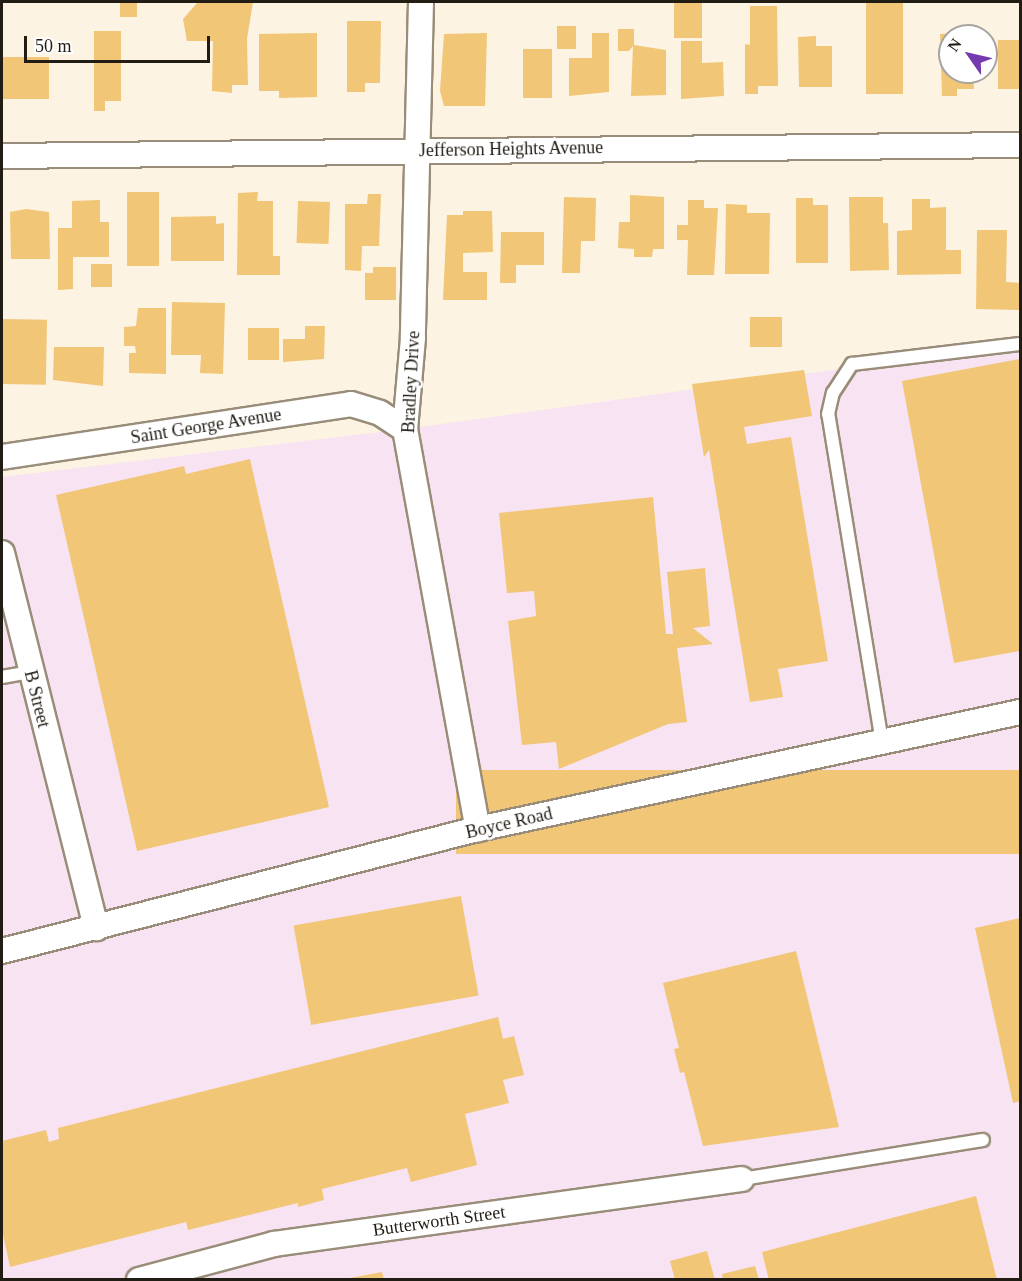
<!DOCTYPE html>
<html>
<head>
<meta charset="utf-8">
<style>
	body { margin:0 }
	#map { position:relative; width:1022px; height:1281px; overflow:hidden; background:#fdf3e2; font-family:Georgia,serif }
	div>[style] { position:absolute }
	.industrial>* { inset:0; background:#f8e3f2 }
	.building>* { inset:0; background:#f1c676; transform-origin:0 0 }
	.roads { filter:drop-shadow(2px 0 #998d79) drop-shadow(-2px 0 #998d79) drop-shadow(0 2px #998d79) drop-shadow(0 -2px #998d79) }
	.service>* { height:12px; margin:-6px; padding:0 6px; transform-origin:6px; border-radius:6px; background:#fff }
	.minor>* { height:24px; margin:-12px; padding:0 12px; transform-origin:12px; border-radius:12px; background:#fff }
	span { translate:-50% -50%; white-space:nowrap; text-align:center; line-height:1.15; -webkit-text-stroke:5px #fff; paint-order:stroke }
	.street-label { font-size:18px; color:#211c14 }
	.frame { position:absolute; inset:0; border:3px solid #211c14; pointer-events:none }
	.north { position:absolute; left:938px; top:24px; width:60px; height:60px; box-sizing:border-box; background:#fff; border:2px solid #a6a4a1; border-radius:50%; rotate:304deg; font-size:16px; font-weight:700; line-height:24px; text-align:center; color:#211c14 }
	.north::after { content:''; display:block; margin:auto; width:21px; height:27px; background:#763ab0; clip-path:polygon(50% 0,100% 100%,50% 72%,0 100%) }
	.scale { position:absolute; left:24px; top:36px; width:186px; height:27px; box-sizing:border-box; border:3px solid #211c14; border-top:0; padding-left:8px; font-size:18px; line-height:21px; white-space:nowrap; color:#211c14; -webkit-text-stroke:4px #fff; paint-order:stroke }
</style>
</head>
<body>
<div id="map">
	<div class="industrial">
		<i style="clip-path:polygon(1020px 344px,1020px 1279px,2px 1279px,2px 477px,405px 429px)"></i>
	</div>
	<div class="building">
		<i style="left:120px;top:2px;width:17px;height:15px"></i>
		<i style="clip-path:polygon(229px 2px,253px 2px,247px 39px,248px 85px,232px 85px,232px 93px,212px 91px,213px 41px,187px 41px,183px 19px,197px 3px)"></i>
		<i style="left:674px;top:2px;width:28px;height:36px"></i>
		<i style="left:866px;top:2px;width:37px;height:92px"></i>
		<i style="clip-path:polygon(750px 6px,777px 6px,778px 86px,758px 86px,758px 94px,745px 94px,745px 44px,750px 45px)"></i>
		<i style="clip-path:polygon(347px 21px,381px 21px,380px 83px,365px 83px,365px 92px,347px 92px)"></i>
		<i style="left:557px;top:26px;width:19px;height:23px"></i>
		<i style="clip-path:polygon(618px 29px,634px 29px,634px 45px,666px 50px,666px 95px,631px 96px,633px 46px,629px 51px,618px 51px)"></i>
		<i style="clip-path:polygon(94px 31px,121px 31px,121px 101px,105px 101px,105px 111px,94px 111px)"></i>
		<i style="clip-path:polygon(317px 33px,317px 97px,279px 98px,279px 91px,259px 91px,259px 34px)"></i>
		<i style="clip-path:polygon(487px 33px,485px 106px,444px 106px,440px 91px,444px 34px)"></i>
		<i style="clip-path:polygon(592px 33px,609px 33px,609px 92px,569px 96px,569px 58px,592px 58px)"></i>
		<i style="clip-path:polygon(973px 33px,950px 36px,950px 72px,973px 72px,974px 89px,957px 89px,957px 96px,942px 96px,940px 34px)"></i>
		<i style="clip-path:polygon(816px 36px,816px 46px,832px 46px,832px 87px,799px 87px,798px 37px)"></i>
		<i style="left:998px;top:40px;width:22px;height:49px"></i>
		<i style="clip-path:polygon(681px 41px,702px 41px,702px 63px,723px 62px,724px 96px,681px 99px)"></i>
		<i style="left:523px;top:49px;width:29px;height:49px"></i>
		<i style="left:49px;top:57px;width:42px;height:47px;rotate:90deg"></i>
		<i style="left:127px;top:192px;width:32px;height:74px"></i>
		<i style="clip-path:polygon(258px 192px,257px 201px,273px 201px,273px 256px,280px 256px,280px 275px,237px 275px,238px 193px)"></i>
		<i style="clip-path:polygon(368px 194px,381px 194px,379px 246px,362px 246px,361px 271px,345px 270px,345px 204px,367px 204px)"></i>
		<i style="clip-path:polygon(630px 195px,664px 197px,664px 249px,653px 249px,652px 257px,634px 257px,634px 249px,618px 248px,619px 222px,630px 222px)"></i>
		<i style="clip-path:polygon(564px 197px,596px 198px,595px 241px,581px 241px,580px 273px,562px 273px)"></i>
		<i style="clip-path:polygon(849px 197px,883px 197px,883px 223px,888px 223px,889px 270px,850px 271px)"></i>
		<i style="clip-path:polygon(796px 198px,813px 198px,813px 205px,828px 205px,828px 263px,796px 263px)"></i>
		<i style="clip-path:polygon(912px 199px,930px 199px,930px 208px,946px 207px,946px 250px,961px 250px,961px 274px,897px 275px,897px 231px,912px 230px)"></i>
		<i style="clip-path:polygon(100px 200px,100px 222px,109px 222px,109px 257px,73px 257px,73px 289px,58px 290px,58px 228px,72px 228px,72px 201px)"></i>
		<i style="clip-path:polygon(688px 200px,704px 200px,704px 208px,718px 208px,714px 275px,687px 275px,688px 240px,677px 240px,677px 225px,688px 225px)"></i>
		<i style="left:298px;top:201px;width:32px;height:42px;rotate:2deg"></i>
		<i style="clip-path:polygon(726px 204px,747px 205px,747px 213px,770px 213px,769px 274px,725px 274px)"></i>
		<i style="clip-path:polygon(26px 209px,49px 212px,50px 259px,11px 259px,10px 212px)"></i>
		<i style="clip-path:polygon(463px 211px,492px 211px,493px 252px,463px 253px,463px 272px,487px 272px,487px 300px,443px 300px,447px 215px,463px 215px)"></i>
		<i style="clip-path:polygon(216px 216px,216px 224px,224px 223px,224px 261px,171px 261px,171px 217px)"></i>
		<i style="clip-path:polygon(977px 230px,1007px 230px,1006px 282px,1020px 283px,1020px 310px,976px 309px)"></i>
		<i style="clip-path:polygon(501px 232px,544px 232px,544px 265px,516px 265px,516px 283px,500px 283px)"></i>
		<i style="left:91px;top:264px;width:21px;height:23px"></i>
		<i style="clip-path:polygon(373px 267px,396px 267px,396px 300px,365px 300px,365px 273px,373px 273px)"></i>
		<i style="clip-path:polygon(172px 302px,225px 303px,223px 374px,200px 373px,201px 355px,171px 355px)"></i>
		<i style="clip-path:polygon(138px 308px,166px 308px,166px 374px,129px 373px,129px 353px,136px 353px,135px 346px,124px 346px,124px 327px,136px 326px)"></i>
		<i style="left:750px;top:317px;width:32px;height:30px"></i>
		<i style="left:2px;top:319px;width:45px;height:65px;rotate:1deg"></i>
		<i style="clip-path:polygon(305px 326px,325px 326px,324px 359px,283px 362px,283px 339px,305px 339px)"></i>
		<i style="left:248px;top:328px;width:31px;height:32px"></i>
		<i style="clip-path:polygon(54px 347px,104px 347px,103px 386px,53px 380px)"></i>
		<i style="clip-path:polygon(1020px 359px,1020px 651px,954px 663px,902px 381px)"></i>
		<i style="clip-path:polygon(804px 370px,812px 416px,744px 427px,747px 444px,791px 437px,828px 661px,778px 669px,783px 697px,750px 702px,709px 450px,704px 457px,692px 384px)"></i>
		<i style="clip-path:polygon(250px 459px,329px 807px,137px 851px,56px 495px,184px 466px,186px 474px)"></i>
		<i style="clip-path:polygon(653px 497px,666px 634px,673px 634px,667px 572px,705px 568px,710px 626px,693px 628px,713px 644px,677px 648px,687px 722px,668px 724px,559px 769px,556px 742px,522px 745px,508px 621px,536px 616px,534px 591px,507px 593px,499px 513px)"></i>
		<i style="left:1020px;top:770px;width:84px;height:564px;rotate:90deg"></i>
		<i style="left:461px;top:896px;width:101px;height:170px;rotate:80deg"></i>
		<i style="clip-path:polygon(1020px 918px,1020px 1101px,1013px 1103px,975px 928px)"></i>
		<i style="clip-path:polygon(796px 951px,839px 1127px,703px 1146px,684px 1072px,680px 1073px,674px 1049px,679px 1048px,663px 983px)"></i>
		<i style="clip-path:polygon(498px 1017px,503px 1039px,514px 1036px,524px 1075px,503px 1080px,509px 1103px,465px 1114px,477px 1165px,411px 1182px,407px 1168px,322px 1189px,324px 1200px,298px 1207px,298px 1203px,188px 1230px,186px 1222px,10px 1267px,2px 1230px,2px 1141px,46px 1130px,49px 1142px,59px 1139px,58px 1128px)"></i>
		<i style="clip-path:polygon(976px 1196px,997px 1280px,769px 1280px,762px 1252px)"></i>
		<i style="clip-path:polygon(707px 1251px,715px 1280px,675px 1280px,670px 1261px)"></i>
		<i style="clip-path:polygon(755px 1266px,759px 1280px,723px 1280px,722px 1274px)"></i>
		<i style="clip-path:polygon(382px 1272px,384px 1280px,350px 1280px,350px 1278px)"></i>
	</div>
	<div class="roads">
		<div class="service">
			<i style="left:2px;top:677px;width:28px;rotate:-10deg"></i>
			<i style="left:882px;top:742px;width:332px;rotate:-99.3deg"></i>
			<i style="left:828px;top:414px;width:22px;rotate:-77deg"></i>
			<i style="left:833px;top:393px;width:35px;rotate:-57deg"></i>
			<i style="left:852px;top:364px;width:169px;rotate:-6.8deg"></i>
			<i style="left:742px;top:1179px;width:244px;rotate:-9.2deg"></i>
		</div>
		<div class="minor">
			<i style="left:421px;top:2px;width:336px;rotate:91.4deg"></i>
			<i style="left:413px;top:338px;width:91px;rotate:95deg"></i>
			<i style="left:405px;top:429px;width:407px;rotate:79.7deg"></i>
			<i style="left:2px;top:156px;width:1018px;rotate:-0.62deg"></i>
			<i style="left:2px;top:457px;width:353px;rotate:-8.6deg"></i>
			<i style="left:351px;top:404px;width:30px;rotate:17deg"></i>
			<i style="left:380px;top:413px;width:30px;rotate:33deg"></i>
			<i style="left:2px;top:553px;width:387px;rotate:75.9deg"></i>
			<i style="left:2px;top:951px;width:491px;rotate:-14.4deg"></i>
			<i style="left:478px;top:829px;width:554px;rotate:-12.18deg"></i>
			<i style="left:139px;top:1280px;width:140px;rotate:-14.9deg"></i>
			<i style="left:274px;top:1244px;width:472px;rotate:-7.9deg"></i>
		</div>
	</div>
	<div class="street-label">
		<span style="left:511px;top:149px;rotate:-1deg">Jefferson Heights Avenue</span>
		<span style="left:411px;top:382px;rotate:-87deg">Bradley Drive</span>
		<span style="left:206px;top:426px;rotate:-9deg">Saint George Avenue</span>
		<span style="left:37px;top:699px;rotate:76deg">B Street</span>
		<span style="left:509px;top:823px;rotate:-13deg">Boyce Road</span>
		<span style="left:439px;top:1221px;rotate:-8deg">Butterworth Street</span>
	</div>
	<div class="frame"></div>
	<div class="north">N</div>
	<div class="scale">50 m</div>
</div>
</body>
</html>
